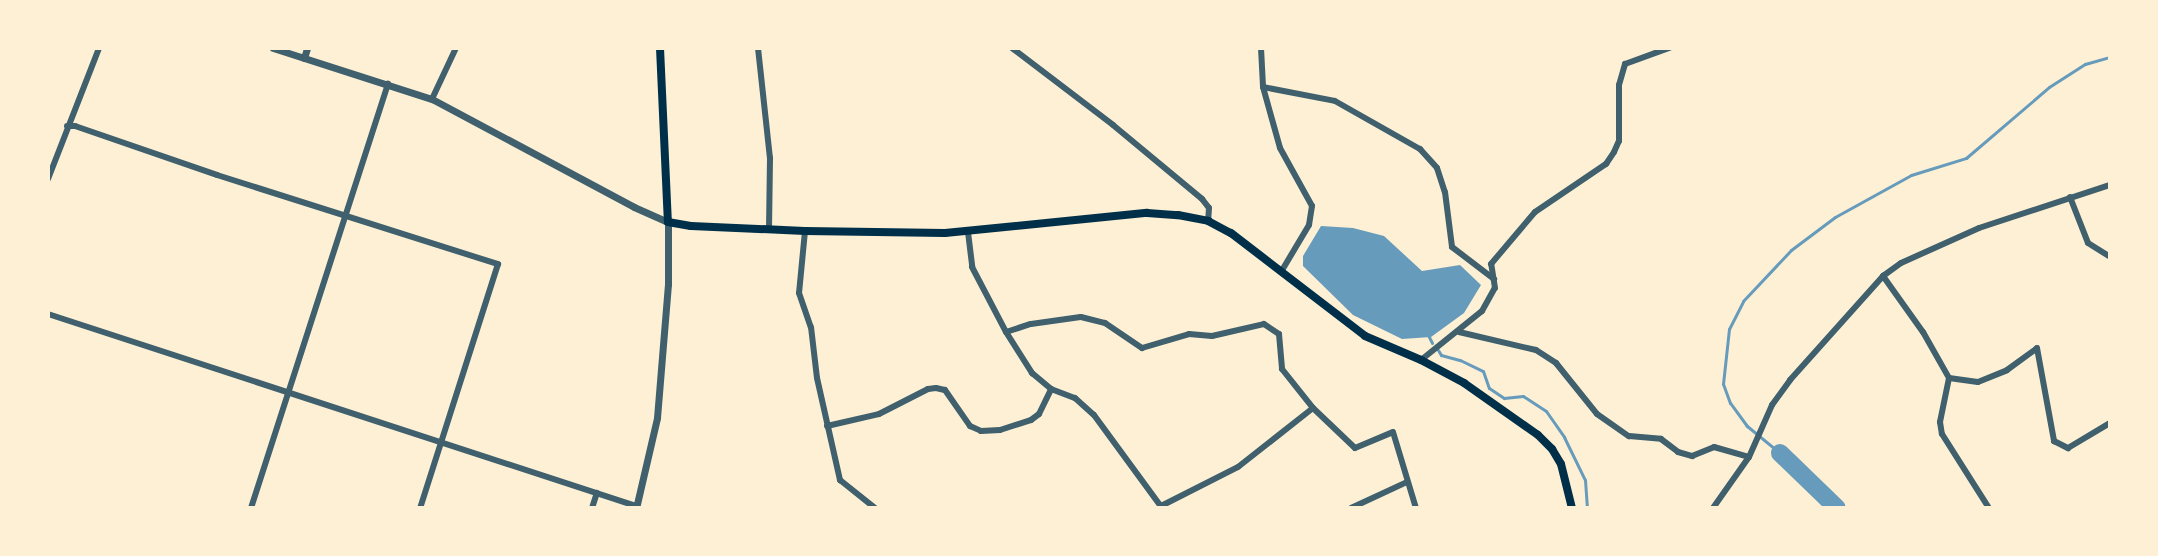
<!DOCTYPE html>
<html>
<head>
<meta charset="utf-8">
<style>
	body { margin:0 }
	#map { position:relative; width:2158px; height:556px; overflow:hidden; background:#fdf0d5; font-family:"Noto Serif",serif }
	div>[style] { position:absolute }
	.water>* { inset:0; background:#669bbc }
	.stream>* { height:3px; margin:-1.5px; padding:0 1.5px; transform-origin:1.5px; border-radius:1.5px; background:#669bbc }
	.river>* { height:18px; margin:-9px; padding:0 9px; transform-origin:9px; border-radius:9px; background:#669bbc }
	.minor>* { height:6px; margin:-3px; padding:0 3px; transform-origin:3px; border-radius:3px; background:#3f606c }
	.tertiary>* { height:7px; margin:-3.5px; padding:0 3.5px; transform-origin:3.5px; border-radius:3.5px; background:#3f606c }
	.secondary>* { height:8px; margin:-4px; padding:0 4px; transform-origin:4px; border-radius:4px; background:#003049 }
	span { translate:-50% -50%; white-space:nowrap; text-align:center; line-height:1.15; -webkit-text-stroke:5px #fdf0d5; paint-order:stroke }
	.frame { position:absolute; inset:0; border:50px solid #fdf0d5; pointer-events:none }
</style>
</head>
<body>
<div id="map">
	<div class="water">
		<i style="clip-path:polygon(1321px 226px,1353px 228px,1384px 236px,1422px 271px,1460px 265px,1481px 285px,1464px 313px,1431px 337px,1402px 339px,1353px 315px,1303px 266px,1303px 256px)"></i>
	</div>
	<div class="stream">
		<i style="left:1428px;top:335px;width:9px;rotate:63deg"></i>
		<i style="left:1438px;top:350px;width:6px;rotate:59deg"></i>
		<i style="left:1441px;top:355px;width:20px;rotate:15deg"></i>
		<i style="left:1460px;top:360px;width:25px;rotate:26deg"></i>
		<i style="left:1483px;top:371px;width:18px;rotate:71deg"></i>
		<i style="left:1489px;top:388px;width:18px;rotate:34deg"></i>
		<i style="left:1504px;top:398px;width:19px;rotate:-6deg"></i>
		<i style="left:1523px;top:396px;width:27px;rotate:33deg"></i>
		<i style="left:1546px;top:411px;width:32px;rotate:55deg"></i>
		<i style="left:1564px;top:437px;width:48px;rotate:64deg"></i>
		<i style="left:1585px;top:480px;width:28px;rotate:86deg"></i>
		<i style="left:1780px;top:453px;width:43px;rotate:-140.7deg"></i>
		<i style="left:1747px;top:426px;width:29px;rotate:-126deg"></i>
		<i style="left:1730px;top:403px;width:20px;rotate:-110deg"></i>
		<i style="left:1723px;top:384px;width:55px;rotate:-83.8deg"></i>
		<i style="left:1729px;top:329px;width:31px;rotate:-63deg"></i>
		<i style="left:1743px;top:301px;width:70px;rotate:-46.7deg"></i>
		<i style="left:1791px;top:250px;width:55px;rotate:-36.9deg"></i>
		<i style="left:1835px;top:217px;width:87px;rotate:-28.9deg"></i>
		<i style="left:1911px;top:175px;width:58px;rotate:-17.2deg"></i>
		<i style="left:1966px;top:158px;width:109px;rotate:-40.5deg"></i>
		<i style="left:2049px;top:87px;width:43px;rotate:-32.6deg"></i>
		<i style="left:2085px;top:64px;width:26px;rotate:-16deg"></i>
	</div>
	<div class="river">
		<i style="left:1780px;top:453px;width:79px;rotate:44deg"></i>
	</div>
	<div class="minor">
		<i style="left:758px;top:48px;width:111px;rotate:83.8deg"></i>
		<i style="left:770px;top:158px;width:70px;rotate:90.8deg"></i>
		<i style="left:1012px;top:48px;width:127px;rotate:37.3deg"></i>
		<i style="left:1113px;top:125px;width:116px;rotate:39.7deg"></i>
		<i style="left:1202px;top:199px;width:11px;rotate:52deg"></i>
		<i style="left:1209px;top:208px;width:13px;rotate:94deg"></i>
		<i style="left:1261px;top:48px;width:39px;rotate:87deg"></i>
		<i style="left:1263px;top:87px;width:63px;rotate:74.4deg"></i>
		<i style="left:1280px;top:148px;width:66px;rotate:61.1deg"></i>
		<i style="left:1312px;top:206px;width:19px;rotate:99deg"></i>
		<i style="left:1309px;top:225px;width:55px;rotate:120.8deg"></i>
		<i style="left:1263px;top:87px;width:73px;rotate:11deg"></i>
		<i style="left:1335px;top:101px;width:98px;rotate:29.5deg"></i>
		<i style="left:1420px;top:149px;width:25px;rotate:48deg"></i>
		<i style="left:1437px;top:168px;width:25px;rotate:72deg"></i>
		<i style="left:1445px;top:192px;width:55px;rotate:82.7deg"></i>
		<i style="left:1452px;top:247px;width:53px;rotate:37.3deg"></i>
		<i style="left:432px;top:99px;width:56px;rotate:-64.8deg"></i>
		<i style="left:67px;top:126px;width:8px"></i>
		<i style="left:75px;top:126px;width:150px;rotate:19deg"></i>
		<i style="left:217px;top:175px;width:295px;rotate:17.6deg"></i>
		<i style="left:498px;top:264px;width:256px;rotate:107.7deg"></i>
		<i style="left:48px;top:179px;width:141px;rotate:-68.7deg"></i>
		<i style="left:2070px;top:197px;width:49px;rotate:68.6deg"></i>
		<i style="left:2088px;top:243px;width:26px;rotate:32deg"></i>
		<i style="left:805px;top:231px;width:62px;rotate:95.5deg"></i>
		<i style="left:799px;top:293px;width:36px;rotate:71deg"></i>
		<i style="left:811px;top:327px;width:51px;rotate:83.3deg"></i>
		<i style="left:817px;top:378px;width:105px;rotate:77.3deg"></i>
		<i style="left:840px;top:480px;width:45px;rotate:38.7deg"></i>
		<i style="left:968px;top:232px;width:35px;rotate:83deg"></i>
		<i style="left:972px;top:267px;width:73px;rotate:62.4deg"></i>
		<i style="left:1006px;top:332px;width:49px;rotate:57.6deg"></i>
		<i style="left:1032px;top:373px;width:25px;rotate:40deg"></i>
		<i style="left:1051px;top:389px;width:26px;rotate:21deg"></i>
		<i style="left:1075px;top:398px;width:25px;rotate:42deg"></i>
		<i style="left:1094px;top:415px;width:115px;rotate:53.8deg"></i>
		<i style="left:1883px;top:276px;width:69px;rotate:54.5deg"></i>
		<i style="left:1923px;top:332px;width:53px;rotate:60.5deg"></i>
		<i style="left:1949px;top:378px;width:29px;rotate:8deg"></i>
		<i style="left:1978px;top:382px;width:31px;rotate:-22deg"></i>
		<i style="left:2007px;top:370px;width:37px;rotate:-36deg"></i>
		<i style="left:2037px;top:348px;width:95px;rotate:79.6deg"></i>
		<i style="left:2054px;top:441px;width:16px;rotate:27deg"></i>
		<i style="left:2068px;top:448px;width:49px;rotate:-30.8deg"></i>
		<i style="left:48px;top:314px;width:619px;rotate:18.08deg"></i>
		<i style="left:1006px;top:332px;width:26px;rotate:-18deg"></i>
		<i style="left:1031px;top:324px;width:50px;rotate:-8deg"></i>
		<i style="left:1081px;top:317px;width:25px;rotate:14deg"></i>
		<i style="left:1105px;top:323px;width:45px;rotate:34deg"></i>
		<i style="left:1142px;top:348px;width:49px;rotate:-16.6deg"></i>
		<i style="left:1189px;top:334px;width:23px;rotate:5deg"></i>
		<i style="left:1212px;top:336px;width:53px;rotate:-13deg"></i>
		<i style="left:1264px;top:324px;width:18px;rotate:34deg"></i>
		<i style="left:1279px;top:334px;width:35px;rotate:85deg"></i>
		<i style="left:1282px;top:369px;width:50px;rotate:51.5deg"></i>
		<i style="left:1313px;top:408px;width:58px;rotate:43.6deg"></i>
		<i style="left:1355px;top:448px;width:41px;rotate:-22.8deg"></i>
		<i style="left:1393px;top:432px;width:79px;rotate:73.2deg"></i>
		<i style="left:1459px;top:332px;width:79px;rotate:13.2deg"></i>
		<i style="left:1536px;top:350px;width:24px;rotate:33deg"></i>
		<i style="left:1556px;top:363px;width:65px;rotate:51.2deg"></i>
		<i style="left:1597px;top:414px;width:39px;rotate:35deg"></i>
		<i style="left:1629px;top:436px;width:32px;rotate:5deg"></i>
		<i style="left:1661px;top:439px;width:21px;rotate:37deg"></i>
		<i style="left:1678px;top:452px;width:15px;rotate:16deg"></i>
		<i style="left:1692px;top:456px;width:24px;rotate:-22deg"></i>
		<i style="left:1714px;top:447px;width:36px;rotate:16deg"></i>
		<i style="left:1421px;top:360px;width:78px;rotate:-38.8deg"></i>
		<i style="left:1482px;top:311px;width:26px;rotate:-61deg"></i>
		<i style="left:1495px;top:288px;width:24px;rotate:-99deg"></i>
		<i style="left:1491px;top:264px;width:68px;rotate:-49.8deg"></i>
		<i style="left:1535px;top:212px;width:86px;rotate:-34.1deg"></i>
		<i style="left:1606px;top:164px;width:14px;rotate:-56deg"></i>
		<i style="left:1614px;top:152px;width:12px;rotate:-66deg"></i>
		<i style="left:1619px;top:141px;width:56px;rotate:-90deg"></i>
		<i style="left:1619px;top:85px;width:22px;rotate:-74deg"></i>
		<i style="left:1625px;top:64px;width:47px;rotate:-20deg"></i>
		<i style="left:1949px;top:378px;width:45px;rotate:101.6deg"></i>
		<i style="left:1940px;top:422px;width:12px;rotate:81deg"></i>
		<i style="left:1942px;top:434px;width:88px;rotate:57.6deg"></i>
		<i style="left:827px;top:426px;width:53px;rotate:-13deg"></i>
		<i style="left:879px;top:414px;width:55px;rotate:-27deg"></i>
		<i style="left:928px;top:389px;width:8px;rotate:-7deg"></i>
		<i style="left:936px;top:388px;width:9px;rotate:13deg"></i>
		<i style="left:945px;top:390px;width:44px;rotate:55.2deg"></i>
		<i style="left:970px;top:426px;width:12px;rotate:24deg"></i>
		<i style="left:981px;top:431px;width:19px;rotate:-3deg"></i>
		<i style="left:1000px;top:430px;width:33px;rotate:-18deg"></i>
		<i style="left:1031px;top:420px;width:10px;rotate:-37deg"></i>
		<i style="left:1039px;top:414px;width:28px;rotate:-64deg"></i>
		<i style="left:1161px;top:506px;width:86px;rotate:-26.9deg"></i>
		<i style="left:1238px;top:467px;width:95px;rotate:-38.2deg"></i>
		<i style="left:251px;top:508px;width:446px;rotate:-72.1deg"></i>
		<i style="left:592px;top:508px;width:16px;rotate:-72deg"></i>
		<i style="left:1351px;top:508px;width:62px;rotate:-24.9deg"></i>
		<i style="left:1713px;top:508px;width:62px;rotate:-54.8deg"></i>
		<i style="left:1749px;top:457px;width:57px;rotate:-66.1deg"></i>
		<i style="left:1772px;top:405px;width:31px;rotate:-54deg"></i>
		<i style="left:1790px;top:380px;width:140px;rotate:-48.2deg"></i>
		<i style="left:1883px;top:276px;width:22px;rotate:-36deg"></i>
		<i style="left:1901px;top:263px;width:85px;rotate:-24.2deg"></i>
		<i style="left:1979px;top:228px;width:138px;rotate:-18.2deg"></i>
	</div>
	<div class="tertiary">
		<i style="left:273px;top:48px;width:167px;rotate:17.8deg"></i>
		<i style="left:432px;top:99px;width:229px;rotate:28.1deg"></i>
		<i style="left:634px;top:207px;width:37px;rotate:24deg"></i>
		<i style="left:668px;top:222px;width:62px;rotate:90deg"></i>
		<i style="left:668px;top:284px;width:134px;rotate:94.7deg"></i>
		<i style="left:657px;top:418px;width:92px;rotate:103.1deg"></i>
		<i style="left:304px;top:58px;width:10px;rotate:-73deg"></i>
	</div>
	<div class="secondary">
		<i style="left:660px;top:48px;width:174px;rotate:87.4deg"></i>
		<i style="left:668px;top:222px;width:23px;rotate:10deg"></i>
		<i style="left:691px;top:226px;width:114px;rotate:2.5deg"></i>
		<i style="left:805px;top:231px;width:140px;rotate:0.8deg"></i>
		<i style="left:945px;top:233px;width:203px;rotate:-5.7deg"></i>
		<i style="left:1147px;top:213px;width:31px;rotate:4deg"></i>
		<i style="left:1178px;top:215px;width:31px;rotate:11deg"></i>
		<i style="left:1208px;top:221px;width:26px;rotate:28deg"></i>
		<i style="left:1231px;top:233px;width:169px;rotate:37.5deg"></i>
		<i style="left:1365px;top:336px;width:61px;rotate:23.2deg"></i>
		<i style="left:1421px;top:360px;width:49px;rotate:28.1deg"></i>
		<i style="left:1464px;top:383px;width:90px;rotate:35.1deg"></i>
		<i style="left:1538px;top:435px;width:20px;rotate:45deg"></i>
		<i style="left:1552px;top:449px;width:17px;rotate:59deg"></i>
		<i style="left:1561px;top:464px;width:45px;rotate:76deg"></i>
	</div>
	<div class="frame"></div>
</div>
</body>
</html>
